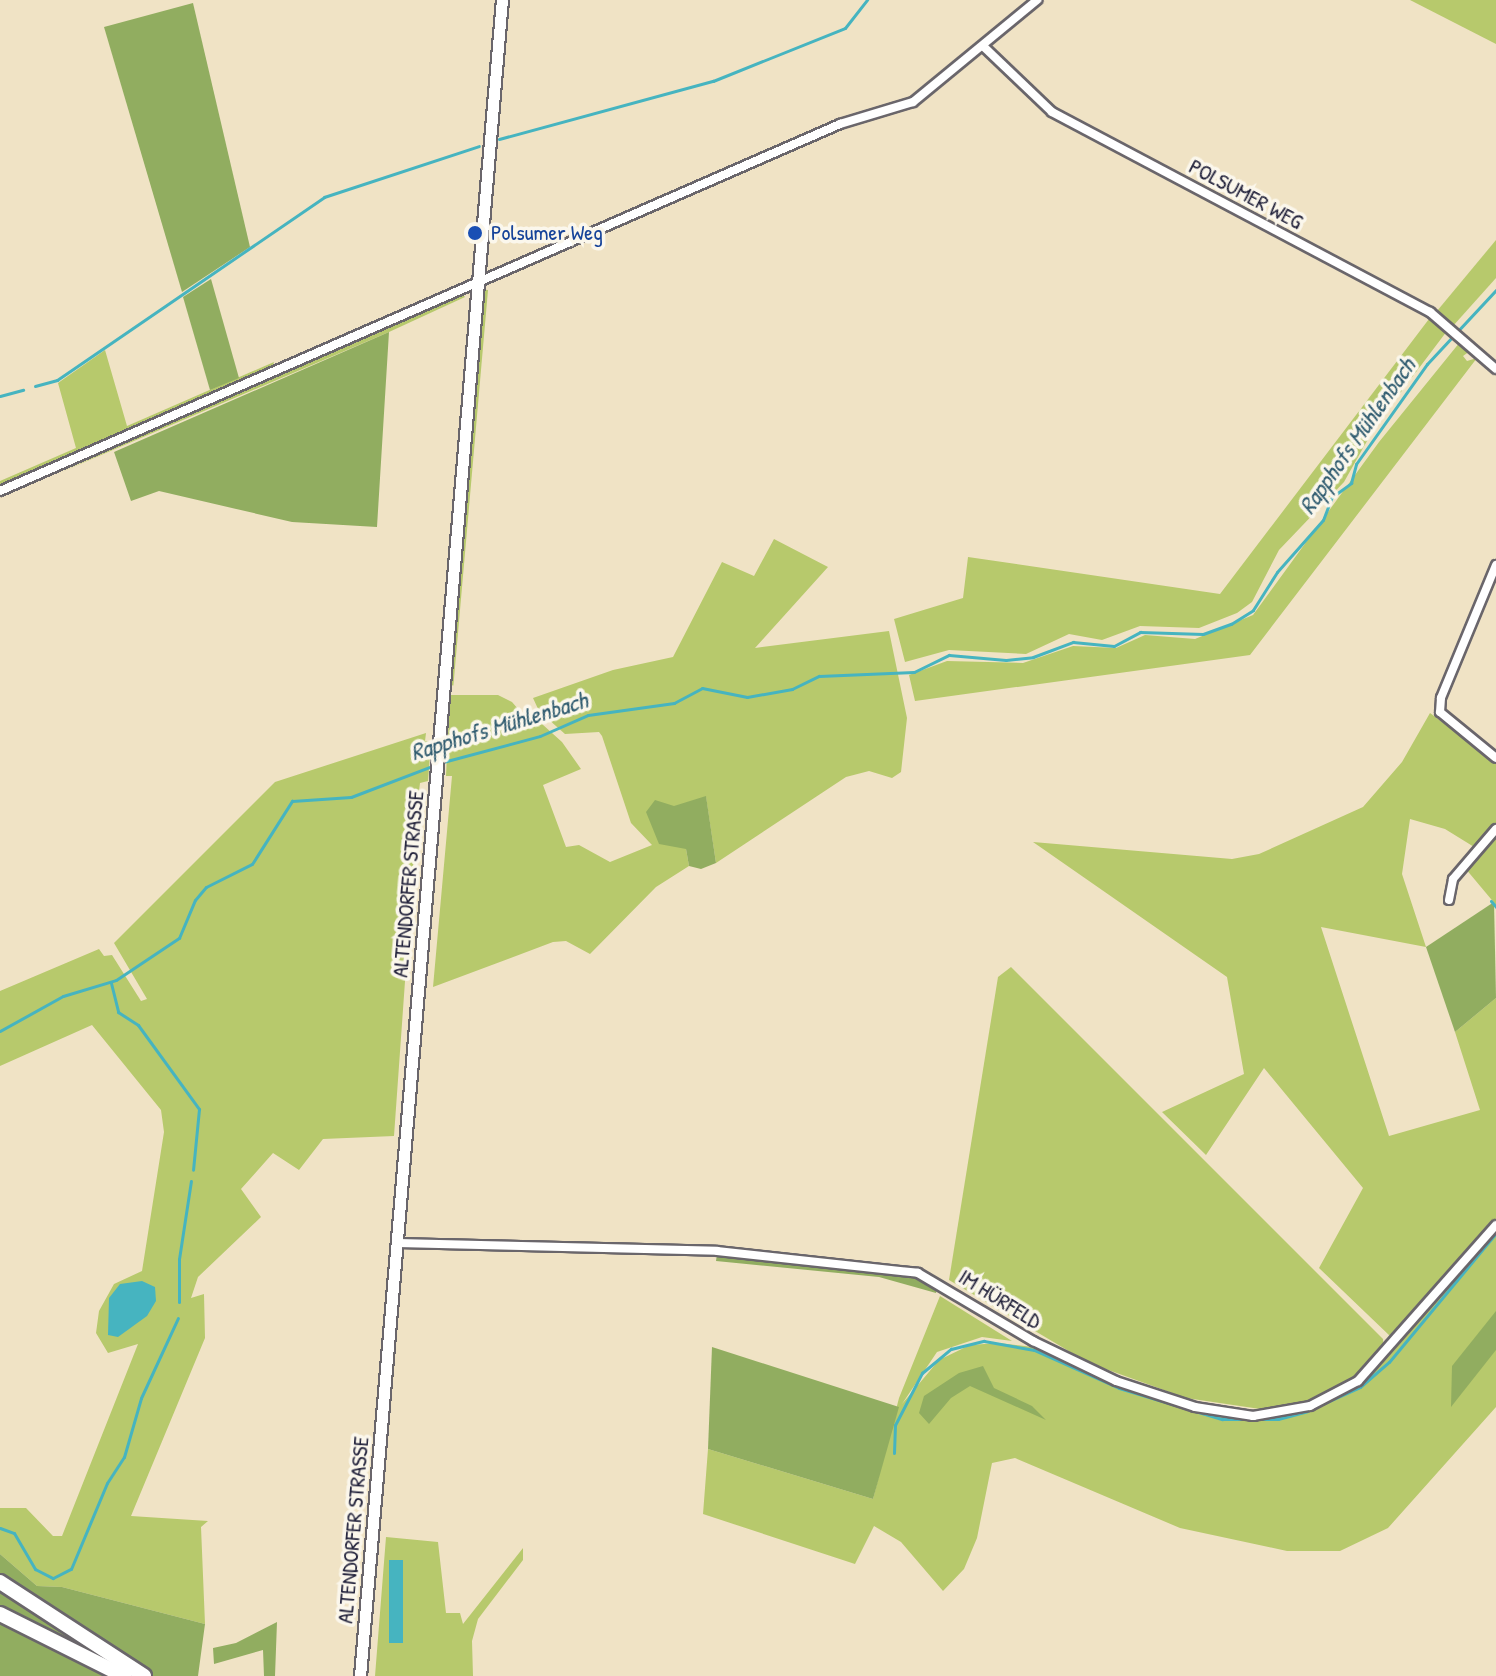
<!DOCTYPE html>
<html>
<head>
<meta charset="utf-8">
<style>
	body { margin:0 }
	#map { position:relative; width:1496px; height:1676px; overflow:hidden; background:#f0e3c5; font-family:"Patrick Hand",sans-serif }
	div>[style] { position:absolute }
	.green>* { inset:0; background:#b7c96c; transform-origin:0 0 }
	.forest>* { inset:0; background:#91ad60 }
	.water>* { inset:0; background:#46b4c0; transform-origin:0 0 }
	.stream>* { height:3px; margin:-1.5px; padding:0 1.5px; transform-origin:1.5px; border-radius:1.5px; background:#46b4c0 }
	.roads { filter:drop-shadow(2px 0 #6a666b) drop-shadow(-2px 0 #6a666b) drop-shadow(0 2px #6a666b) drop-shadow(0 -2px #6a666b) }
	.street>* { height:8px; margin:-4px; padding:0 4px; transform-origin:4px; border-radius:4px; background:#fff }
	.secondary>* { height:11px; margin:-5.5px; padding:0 5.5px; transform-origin:5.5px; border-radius:5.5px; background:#fff }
	.highway>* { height:14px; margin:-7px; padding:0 7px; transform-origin:7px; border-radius:7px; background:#fff }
	.dots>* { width:22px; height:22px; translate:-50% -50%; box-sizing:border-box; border:4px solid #fbf7ec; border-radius:50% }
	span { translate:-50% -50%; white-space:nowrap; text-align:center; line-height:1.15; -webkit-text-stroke:7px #fbf7ec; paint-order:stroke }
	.street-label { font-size:22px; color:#22223b }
	.transit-label { font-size:22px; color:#164399 }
	.left { translate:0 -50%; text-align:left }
	.water-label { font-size:24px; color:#305c70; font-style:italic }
</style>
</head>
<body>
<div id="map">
	<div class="green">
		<i style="clip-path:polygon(1410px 0,1496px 0,1496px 44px)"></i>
		<i style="clip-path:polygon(1496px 240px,1496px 278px,1453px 326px,1437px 311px)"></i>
		<i style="left:488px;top:290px;width:397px;height:5px;rotate:95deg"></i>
		<i style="clip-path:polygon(461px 292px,465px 297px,389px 332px,59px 473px)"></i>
		<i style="clip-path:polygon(1429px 319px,1447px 331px,1376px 425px,1344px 482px,1279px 550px,1252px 602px,1237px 613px,1199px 628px,1140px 626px,1102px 640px,1069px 634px,1026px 654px,949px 650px,905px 662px,894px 619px,963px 598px,968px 557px,1220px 594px)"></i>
		<i style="clip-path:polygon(1460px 342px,1470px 351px,1463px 356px,1467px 361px,1477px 358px,1250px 655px,915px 701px,909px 675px,947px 661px,1023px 663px,1073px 646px,1116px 648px,1145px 635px,1195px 639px,1253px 615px,1379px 442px)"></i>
		<i style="clip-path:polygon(105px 350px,127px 426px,274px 362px,272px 368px,0 488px,0 481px,76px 448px,58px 383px)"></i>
		<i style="clip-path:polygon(774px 539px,828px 567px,755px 648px,889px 631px,907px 718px,901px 772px,892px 778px,869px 771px,846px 777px,716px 863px,706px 797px,686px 849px,689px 866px,656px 887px,590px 954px,566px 941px,553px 942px,433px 987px,452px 776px,446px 776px,450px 695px,498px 695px,512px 702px,525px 717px,532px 715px,562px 742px,581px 769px,543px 785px,566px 847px,579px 845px,610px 862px,652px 845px,631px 823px,602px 736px,599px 732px,565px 734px,539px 711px,533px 698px,613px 670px,673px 657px,722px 562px,754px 576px)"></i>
		<i style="clip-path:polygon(1430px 713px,1496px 762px,1496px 905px,1465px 868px,1479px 850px,1445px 829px,1410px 819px,1402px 874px,1426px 947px,1321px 927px,1389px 1136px,1480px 1110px,1455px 1032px,1496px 998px,1496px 1220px,1404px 1330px,1390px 1336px,1319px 1268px,1363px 1188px,1264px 1068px,1206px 1155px,1162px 1112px,1244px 1074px,1227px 977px,1033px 842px,1232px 859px,1259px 854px,1363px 807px,1402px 762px)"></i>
		<i style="clip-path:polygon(426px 733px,425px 741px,431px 742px,428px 781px,420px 783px,418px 799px,394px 1136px,323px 1139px,299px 1170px,273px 1153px,241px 1189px,261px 1217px,198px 1277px,191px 1298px,204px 1294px,205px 1338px,131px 1516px,208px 1521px,201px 1527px,205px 1624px,62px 1587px,37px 1586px,0 1554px,0 1508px,26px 1508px,53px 1536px,62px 1536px,138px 1344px,108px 1353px,96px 1333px,99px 1311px,114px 1284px,142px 1271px,164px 1132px,161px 1110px,92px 1025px,0 1066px,0 991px,99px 949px,104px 956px,112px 955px,141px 1001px,147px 999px,114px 943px,275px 782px)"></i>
		<i style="clip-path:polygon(1011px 967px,1383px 1339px,1384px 1351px,1351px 1382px,1314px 1401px,1273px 1411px,1186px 1398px,1089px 1363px,949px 1280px,998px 977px)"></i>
		<i style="clip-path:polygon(1496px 1230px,1496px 1407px,1388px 1528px,1340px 1551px,1287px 1551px,1180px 1528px,1015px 1458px,992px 1463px,977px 1538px,964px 1569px,943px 1591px,901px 1542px,874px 1526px,855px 1564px,703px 1514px,708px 1449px,873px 1499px,899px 1398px,940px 1296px,1012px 1341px,982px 1337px,937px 1352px,902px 1404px,939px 1360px,970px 1345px,999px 1343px,1033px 1347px,1173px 1404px,1235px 1419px,1284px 1416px,1354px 1388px,1373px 1373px)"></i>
		<i style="clip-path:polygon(386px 1537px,438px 1542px,446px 1613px,460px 1613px,463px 1624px,523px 1548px,523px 1560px,478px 1619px,472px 1641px,473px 1676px,375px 1676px)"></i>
	</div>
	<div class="forest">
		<i style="clip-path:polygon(193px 3px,250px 247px,182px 292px,104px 27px)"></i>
		<i style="clip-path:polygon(211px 279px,239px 378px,210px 390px,183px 297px)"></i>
		<i style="clip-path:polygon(389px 332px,377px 527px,292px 522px,159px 491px,131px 501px,114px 452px)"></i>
		<i style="clip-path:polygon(706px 796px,716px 863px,701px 869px,689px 866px,686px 849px,659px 844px,646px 812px,655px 800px,674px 806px)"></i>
		<i style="clip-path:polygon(1494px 902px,1496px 998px,1455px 1032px,1426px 947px)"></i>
		<i style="clip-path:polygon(717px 1254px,914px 1276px,938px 1286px,936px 1293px,879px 1277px,716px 1261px)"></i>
		<i style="clip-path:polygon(1496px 1311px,1496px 1350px,1451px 1407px,1452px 1366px)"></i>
		<i style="clip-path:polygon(712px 1347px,899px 1407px,873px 1499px,708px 1449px)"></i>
		<i style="clip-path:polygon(983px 1366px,994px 1388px,1032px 1406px,1046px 1420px,970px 1386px,951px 1398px,929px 1424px,919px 1413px,924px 1396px,959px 1373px)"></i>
		<i style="clip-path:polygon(0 1554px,37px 1586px,62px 1587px,205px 1624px,198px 1676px,0 1676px)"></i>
		<i style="clip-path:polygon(277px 1622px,275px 1676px,264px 1676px,263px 1650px,214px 1664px,213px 1648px,236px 1643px)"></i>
	</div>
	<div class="water">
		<i style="clip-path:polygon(142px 1281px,155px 1287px,156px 1301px,147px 1316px,118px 1337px,108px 1335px,109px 1298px,120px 1284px)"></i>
		<i style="left:389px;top:1560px;width:14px;height:83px"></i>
	</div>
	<div class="stream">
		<i style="left:499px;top:139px;width:222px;rotate:-15.2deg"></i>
		<i style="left:713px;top:81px;width:142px;rotate:-21.9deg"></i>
		<i style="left:845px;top:28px;width:36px;rotate:-52deg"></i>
		<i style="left:35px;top:386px;width:23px;rotate:-15deg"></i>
		<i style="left:57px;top:380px;width:324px;rotate:-34.4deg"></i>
		<i style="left:324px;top:197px;width:163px;rotate:-18.2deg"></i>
		<i style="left:0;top:396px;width:24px;rotate:-15deg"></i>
		<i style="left:443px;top:762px;width:100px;rotate:-15deg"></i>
		<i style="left:540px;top:736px;width:52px;rotate:-23.6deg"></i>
		<i style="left:588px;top:715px;width:87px;rotate:-7.9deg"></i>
		<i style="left:674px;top:703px;width:32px;rotate:-28deg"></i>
		<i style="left:702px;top:688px;width:46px;rotate:11.3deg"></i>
		<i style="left:747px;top:697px;width:46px;rotate:-10.1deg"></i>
		<i style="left:792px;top:689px;width:30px;rotate:-26deg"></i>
		<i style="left:819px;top:676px;width:95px;rotate:-2.4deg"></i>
		<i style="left:914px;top:672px;width:39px;rotate:-26deg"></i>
		<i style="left:949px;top:655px;width:57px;rotate:5deg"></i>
		<i style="left:1006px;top:660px;width:27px;rotate:-6deg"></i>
		<i style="left:1033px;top:657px;width:43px;rotate:-20.6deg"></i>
		<i style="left:1073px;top:642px;width:41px;rotate:5.6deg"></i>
		<i style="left:1114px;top:646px;width:30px;rotate:-28deg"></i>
		<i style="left:1140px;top:632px;width:63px;rotate:1.8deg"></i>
		<i style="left:1203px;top:634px;width:30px;rotate:-20deg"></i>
		<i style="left:1231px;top:624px;width:26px;rotate:-32deg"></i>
		<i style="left:1253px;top:610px;width:45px;rotate:-57.7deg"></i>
		<i style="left:1277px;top:572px;width:69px;rotate:-48.5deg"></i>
		<i style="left:1323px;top:520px;width:25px;rotate:-69deg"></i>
		<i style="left:1332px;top:497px;width:24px;rotate:-36deg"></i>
		<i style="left:1351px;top:483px;width:20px;rotate:-75deg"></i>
		<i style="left:1356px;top:464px;width:123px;rotate:-54.6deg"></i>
		<i style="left:1427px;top:364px;width:101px;rotate:-47deg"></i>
		<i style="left:1491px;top:901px;width:8px;rotate:50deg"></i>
		<i style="left:111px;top:983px;width:30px;rotate:76deg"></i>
		<i style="left:118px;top:1012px;width:24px;rotate:33deg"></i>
		<i style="left:138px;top:1025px;width:104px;rotate:54deg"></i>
		<i style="left:199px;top:1109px;width:61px;rotate:95.6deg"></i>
		<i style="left:0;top:1031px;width:72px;rotate:-29.1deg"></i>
		<i style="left:63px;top:996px;width:55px;rotate:-16.8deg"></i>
		<i style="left:116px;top:980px;width:76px;rotate:-33.7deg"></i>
		<i style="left:179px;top:938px;width:41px;rotate:-67.2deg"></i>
		<i style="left:195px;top:900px;width:17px;rotate:-50deg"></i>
		<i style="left:206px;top:887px;width:51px;rotate:-26.6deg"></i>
		<i style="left:252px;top:864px;width:75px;rotate:-57.6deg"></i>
		<i style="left:292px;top:801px;width:59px;rotate:-3.9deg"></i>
		<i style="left:351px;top:797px;width:90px;rotate:-20.9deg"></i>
		<i style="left:179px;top:1302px;width:43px;rotate:-90deg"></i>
		<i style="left:179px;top:1259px;width:79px;rotate:-81.3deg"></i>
		<i style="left:894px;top:1453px;width:28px;rotate:-88deg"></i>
		<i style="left:895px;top:1425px;width:59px;rotate:-62.6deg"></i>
		<i style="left:922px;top:1373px;width:38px;rotate:-40deg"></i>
		<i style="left:951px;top:1349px;width:34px;rotate:-14deg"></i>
		<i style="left:984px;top:1341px;width:51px;rotate:10.2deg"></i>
		<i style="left:1034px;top:1350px;width:93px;rotate:24.1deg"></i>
		<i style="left:1119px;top:1388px;width:108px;rotate:16.8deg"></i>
		<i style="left:1222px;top:1419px;width:56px"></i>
		<i style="left:1278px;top:1419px;width:30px;rotate:-15deg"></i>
		<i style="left:1307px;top:1411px;width:58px;rotate:-24.4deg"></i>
		<i style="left:1360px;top:1387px;width:38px;rotate:-41deg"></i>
		<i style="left:1389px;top:1362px;width:168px;rotate:-50.3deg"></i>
		<i style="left:0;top:1528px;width:15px;rotate:20deg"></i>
		<i style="left:14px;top:1533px;width:42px;rotate:59.7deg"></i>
		<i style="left:35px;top:1569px;width:20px;rotate:27deg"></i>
		<i style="left:53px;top:1578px;width:20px;rotate:-27deg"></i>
		<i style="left:71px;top:1569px;width:93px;rotate:-67.3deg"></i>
		<i style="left:107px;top:1483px;width:31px;rotate:-57deg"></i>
		<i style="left:124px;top:1457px;width:61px;rotate:-73.9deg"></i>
		<i style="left:141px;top:1398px;width:88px;rotate:-65.2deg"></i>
	</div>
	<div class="roads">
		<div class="street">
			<i style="left:983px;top:46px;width:95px;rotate:43.7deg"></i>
			<i style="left:1052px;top:112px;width:428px;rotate:27.9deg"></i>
			<i style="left:1430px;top:312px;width:87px;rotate:40.8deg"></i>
			<i style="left:0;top:491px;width:917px;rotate:-23.6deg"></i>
			<i style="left:840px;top:124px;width:76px;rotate:-16.8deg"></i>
			<i style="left:913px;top:102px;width:161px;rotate:-39.4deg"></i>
			<i style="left:1496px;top:565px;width:144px;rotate:112.5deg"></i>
			<i style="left:1441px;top:698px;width:14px;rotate:94deg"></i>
			<i style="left:1440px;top:712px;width:72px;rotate:39.4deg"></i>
			<i style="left:1449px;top:900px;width:21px;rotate:-79deg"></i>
			<i style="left:1453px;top:879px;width:66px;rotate:-49.3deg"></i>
			<i style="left:398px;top:1243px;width:319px;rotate:1.4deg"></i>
			<i style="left:717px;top:1251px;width:202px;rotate:6.2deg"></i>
			<i style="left:918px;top:1273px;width:134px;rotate:30.6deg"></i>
			<i style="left:1033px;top:1341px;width:92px;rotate:25.7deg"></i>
			<i style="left:1116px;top:1381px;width:83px;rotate:18.2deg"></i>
			<i style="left:1195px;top:1407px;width:59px;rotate:8.8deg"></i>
			<i style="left:1253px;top:1416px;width:58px;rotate:-10deg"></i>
			<i style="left:1310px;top:1406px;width:54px;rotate:-27.5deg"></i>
			<i style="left:1358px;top:1381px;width:208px;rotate:-48.5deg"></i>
		</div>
		<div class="secondary">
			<i style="left:360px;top:1676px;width:1682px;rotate:-85.16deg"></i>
		</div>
		<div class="highway">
			<i style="left:0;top:1582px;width:172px;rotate:33.1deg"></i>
			<i style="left:0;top:1614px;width:139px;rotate:26.6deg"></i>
		</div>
	</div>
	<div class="dots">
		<i style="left:475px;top:233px;background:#1a4fb4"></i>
	</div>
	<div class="street-label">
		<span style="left:1246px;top:194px;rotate:28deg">POLSUMER WEG</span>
		<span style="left:408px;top:884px;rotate:-85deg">ALTENDORFER STRASSE</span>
		<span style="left:1000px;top:1299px;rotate:32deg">IM HÜRFELD</span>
		<span style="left:353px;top:1530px;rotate:-85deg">ALTENDORFER STRASSE</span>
	</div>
	<div class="transit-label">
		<span class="left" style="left:491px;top:233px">Polsumer Weg</span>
	</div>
	<div class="water-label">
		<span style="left:1357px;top:436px;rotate:-55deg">Rapphofs Mühlenbach</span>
		<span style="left:499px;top:726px;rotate:-17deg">Rapphofs Mühlenbach</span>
	</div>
</div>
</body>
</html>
